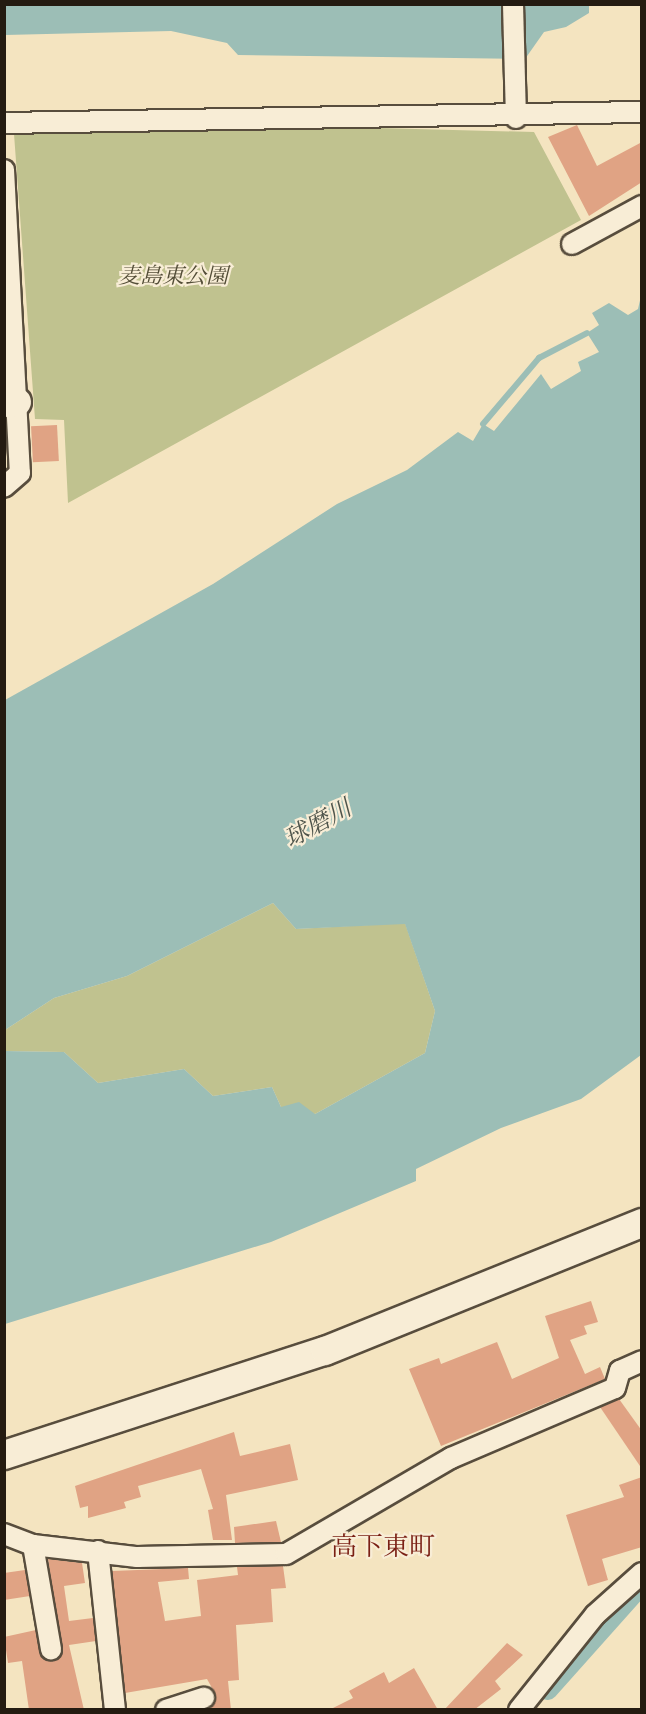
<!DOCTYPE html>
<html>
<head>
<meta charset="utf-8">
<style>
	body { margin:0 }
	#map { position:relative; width:646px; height:1714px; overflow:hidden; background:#f4e4c0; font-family:Alegreya,"Noto Serif JP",serif }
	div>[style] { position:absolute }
	.green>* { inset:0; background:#c0c28f }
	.water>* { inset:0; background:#9cbeb6 }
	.stream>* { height:6px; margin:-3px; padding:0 3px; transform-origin:3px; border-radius:3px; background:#9cbeb6 }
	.canal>* { height:21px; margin:-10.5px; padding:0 10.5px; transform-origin:10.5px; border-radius:10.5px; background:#9cbeb6 }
	.building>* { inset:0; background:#e0a384; transform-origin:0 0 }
	.roads { filter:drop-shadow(2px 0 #584d3d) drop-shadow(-2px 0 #584d3d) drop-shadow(0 2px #584d3d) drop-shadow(0 -2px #584d3d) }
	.street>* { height:20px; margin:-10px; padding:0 10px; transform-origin:10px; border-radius:10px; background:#f8edd6 }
	.secondary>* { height:28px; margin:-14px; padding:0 14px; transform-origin:14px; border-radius:14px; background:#f8edd6 }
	span { translate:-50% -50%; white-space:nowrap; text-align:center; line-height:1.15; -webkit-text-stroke:4.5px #f8edd6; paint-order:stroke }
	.park-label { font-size:22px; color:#534d37; font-style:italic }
	.water-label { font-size:24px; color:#4e544b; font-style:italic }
	.quarter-label { font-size:26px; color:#7a1f14 }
	.frame { position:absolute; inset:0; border:6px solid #241b11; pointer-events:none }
</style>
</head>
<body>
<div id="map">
	<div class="green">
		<i style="clip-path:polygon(302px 126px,534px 132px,581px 220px,68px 503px,64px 420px,35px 419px,14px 134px)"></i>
		<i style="clip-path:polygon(273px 903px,296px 929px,405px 923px,435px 1011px,425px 1053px,315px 1114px,281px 1107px,272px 1087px,213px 1096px,184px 1069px,98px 1083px,64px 1052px,5px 1051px,5px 1030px,54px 998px,127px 976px)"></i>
	</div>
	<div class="water">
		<i style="clip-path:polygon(4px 5px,589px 5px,589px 13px,566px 27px,544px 32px,525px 59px,238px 55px,227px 43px,171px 31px,5px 35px)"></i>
		<i style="clip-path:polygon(641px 296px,641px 1055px,581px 1099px,501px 1128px,416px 1169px,416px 1181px,271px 1242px,5px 1324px,5px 1051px,64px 1052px,98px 1083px,184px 1069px,213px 1096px,272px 1087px,281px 1107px,299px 1102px,315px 1114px,425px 1053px,435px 1011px,405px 924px,296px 929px,273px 903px,127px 976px,54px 998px,5px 1030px,5px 700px,213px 584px,337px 504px,407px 470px,458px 432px,473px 441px,483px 424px,494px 431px,541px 374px,551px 389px,581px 371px,578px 362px,599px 352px,587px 333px,599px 325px,592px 313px,609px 303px,628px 315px,638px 309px)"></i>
	</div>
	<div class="stream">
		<i style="left:483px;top:424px;width:87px;rotate:-49.7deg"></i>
		<i style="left:539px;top:358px;width:54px;rotate:-27.5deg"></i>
	</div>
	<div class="canal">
		<i style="left:547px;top:1689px;width:134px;rotate:-48.3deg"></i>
	</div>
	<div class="building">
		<i style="clip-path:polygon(577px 125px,597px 166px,642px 142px,642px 182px,589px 216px,548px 137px)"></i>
		<i style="left:57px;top:425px;width:36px;height:26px;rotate:87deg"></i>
		<i style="clip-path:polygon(591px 1301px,598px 1322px,584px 1326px,587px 1334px,570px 1340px,585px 1374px,600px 1367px,605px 1379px,441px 1446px,409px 1369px,439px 1358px,441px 1364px,497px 1342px,512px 1379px,559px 1358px,545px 1316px)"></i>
		<i style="clip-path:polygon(619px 1399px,642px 1431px,642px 1469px,600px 1407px)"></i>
		<i style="clip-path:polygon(234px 1432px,240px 1456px,290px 1444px,298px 1480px,226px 1495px,232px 1540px,213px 1540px,208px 1510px,213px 1509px,201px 1469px,138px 1486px,141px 1497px,124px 1502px,126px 1508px,88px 1518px,88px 1506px,80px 1508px,75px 1486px)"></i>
		<i style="clip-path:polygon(642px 1477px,642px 1547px,602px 1559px,608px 1580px,588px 1586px,566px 1515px,624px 1497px,619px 1485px)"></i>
		<i style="clip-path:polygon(276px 1521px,281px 1542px,235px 1543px,234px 1527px)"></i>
		<i style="clip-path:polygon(48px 1559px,82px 1563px,85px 1583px,64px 1586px,69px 1621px,93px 1618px,96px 1641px,69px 1645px,84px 1710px,29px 1710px,22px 1661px,8px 1663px,4px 1637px,36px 1630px,42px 1657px,54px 1661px,62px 1654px)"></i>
		<i style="clip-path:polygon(283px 1566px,286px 1588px,271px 1589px,273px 1622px,236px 1625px,239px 1680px,228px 1681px,231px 1710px,210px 1710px,216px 1695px,207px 1679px,125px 1693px,112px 1571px,188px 1568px,189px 1579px,158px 1582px,165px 1621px,201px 1616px,197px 1580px,238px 1575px,237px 1567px)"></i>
		<i style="clip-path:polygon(25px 1570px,30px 1596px,4px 1600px,4px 1573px)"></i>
		<i style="clip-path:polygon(507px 1643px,523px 1655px,495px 1681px,501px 1689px,474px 1710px,444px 1710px)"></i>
		<i style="clip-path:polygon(414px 1668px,438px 1710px,329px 1710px,353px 1698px,349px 1691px,384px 1672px,389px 1683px)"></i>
	</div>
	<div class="roads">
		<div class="street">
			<i style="left:513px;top:4px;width:114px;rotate:88.5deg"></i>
			<i style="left:4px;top:123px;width:638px;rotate:-0.99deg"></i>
			<i style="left:4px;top:170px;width:303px;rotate:87deg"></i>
			<i style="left:20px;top:473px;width:21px;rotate:139deg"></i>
			<i style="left:572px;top:244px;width:80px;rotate:-28.5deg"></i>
			<i style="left:4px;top:1534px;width:31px;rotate:21deg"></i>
			<i style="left:33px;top:1545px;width:105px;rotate:6.6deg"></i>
			<i style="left:137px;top:1557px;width:149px;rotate:-1.2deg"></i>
			<i style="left:286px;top:1554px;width:191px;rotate:-30.2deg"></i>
			<i style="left:451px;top:1458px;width:178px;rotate:-23.1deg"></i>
			<i style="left:615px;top:1388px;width:18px;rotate:-74deg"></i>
			<i style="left:620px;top:1371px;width:24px;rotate:-24deg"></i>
			<i style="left:33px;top:1545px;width:106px;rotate:80.2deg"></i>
			<i style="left:98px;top:1551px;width:160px;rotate:83.9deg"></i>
			<i style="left:166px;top:1710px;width:40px;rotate:-18deg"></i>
			<i style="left:519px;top:1710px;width:122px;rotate:-51.3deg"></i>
			<i style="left:595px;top:1615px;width:63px;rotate:-41.8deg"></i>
		</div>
		<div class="secondary">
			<i style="left:4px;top:403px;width:13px;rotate:-4deg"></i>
			<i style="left:4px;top:1455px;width:337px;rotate:-18deg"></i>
			<i style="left:325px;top:1351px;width:342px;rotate:-22deg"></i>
		</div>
	</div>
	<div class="park-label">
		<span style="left:173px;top:277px">麦島東公園</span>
	</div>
	<div class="water-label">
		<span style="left:318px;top:824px;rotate:-29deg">球磨川</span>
	</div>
	<div class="quarter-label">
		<span style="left:383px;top:1547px">高下東町</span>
	</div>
	<div class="frame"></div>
</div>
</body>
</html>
